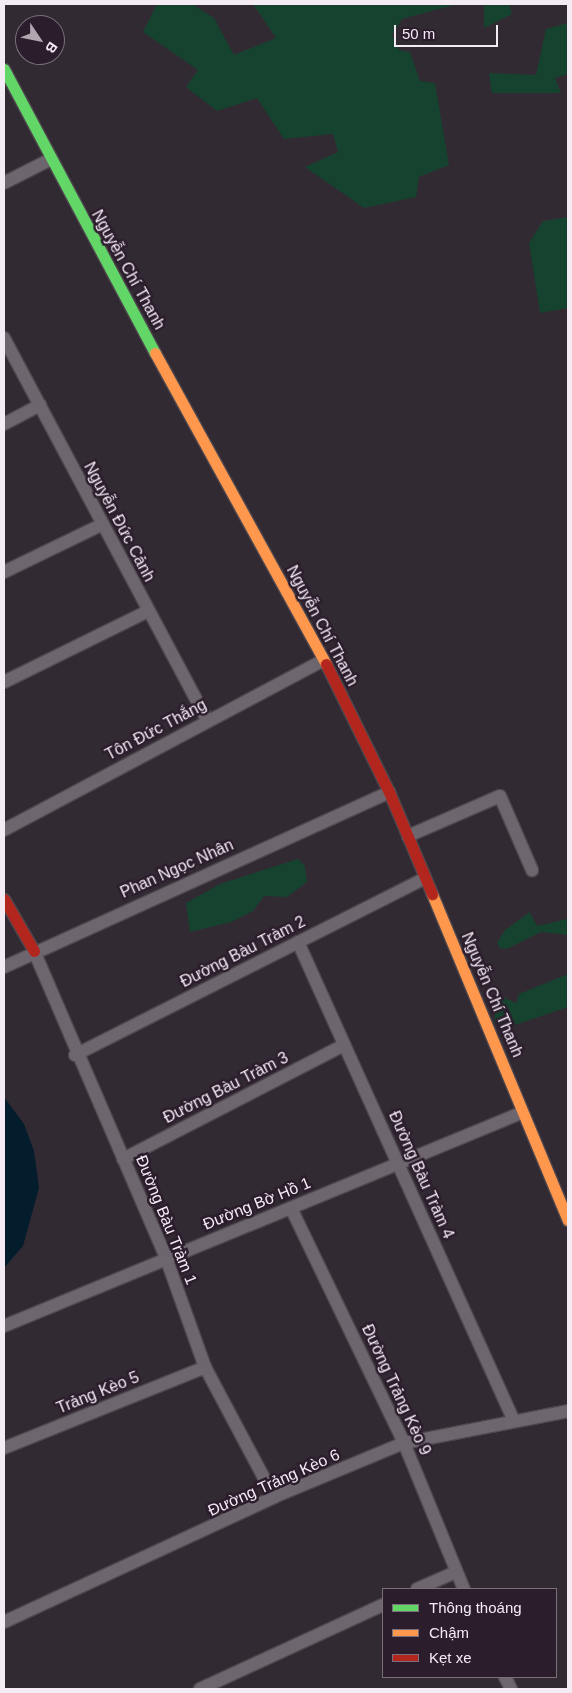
<!DOCTYPE html>
<html>
<head>
<meta charset="utf-8">
<style>
	body { margin:0 }
	#map { position:relative; width:572px; height:1693px; overflow:hidden; background:#322a32; font-family:Arial,sans-serif }
	div>[style] { position:absolute }
	.green>* { inset:0; background:#16432f }
	.water>* { inset:0; background:#041d2d }
	.roads { filter:drop-shadow(1px 0 #4e474e) drop-shadow(-1px 0 #4e474e) drop-shadow(0 1px #4e474e) drop-shadow(0 -1px #4e474e) }
	.street>* { height:12px; margin:-6px; padding:0 6px; transform-origin:6px; border-radius:6px; background:#6d666e }
	.fast>* { height:11px; margin:-5.5px; padding:0 5.5px; transform-origin:5.5px; border-radius:5.5px; background:#63d668 }
	.slow>* { height:11px; margin:-5.5px; padding:0 5.5px; transform-origin:5.5px; border-radius:5.5px; background:#ff974d }
	.jam>* { height:11px; margin:-5.5px; padding:0 5.5px; transform-origin:5.5px; border-radius:5.5px; background:#b3261e }
	span { translate:-50% -50%; white-space:nowrap; text-align:center; line-height:1.15; -webkit-text-stroke:5px #2b1d2c; paint-order:stroke }
	.street-label { font-size:16px; color:#f4ebf5 }
	.frame { position:absolute; inset:0; border:5px solid #f4ebf5; pointer-events:none }
	.legend { position:absolute; left:382px; top:1588px; width:175px; height:90px; box-sizing:border-box; background:#2b1d2c; border:1px solid #7b6f7c; margin:0; padding:6px 9px; list-style:none; font-size:15px; color:#f4ebf5 }
	.legend li { display:flex; align-items:center; gap:10px; height:25px }
	.legend b { width:25px; border:1px solid #7b6f7c }
	.north { position:absolute; left:15px; top:15px; width:50px; height:50px; box-sizing:border-box; background:#2b1d2c; border:1px solid #7b6f7c; border-radius:50%; rotate:124deg; font-size:14px; font-weight:700; line-height:20px; text-align:center; color:#f4ebf5 }
	.north::after { content:''; display:block; margin:auto; width:18px; height:22px; background:#b0a7b1; clip-path:polygon(50% 0,100% 100%,50% 72%,0 100%) }
	.scale { position:absolute; left:394px; top:25px; width:104px; height:22px; box-sizing:border-box; border:2px solid #f4ebf5; border-top:0; padding-left:6px; font-size:15px; line-height:18px; white-space:nowrap; color:#f4ebf5; -webkit-text-stroke:4px #2b1d2c; paint-order:stroke }
</style>
</head>
<body>
<div id="map">
	<div class="green">
		<i style="clip-path:polygon(157px 4px,192px 4px,214px 18px,234px 55px,276px 38px,253px 4px,458px 4px,402px 19px,392px 35px,399px 50px,410px 52px,420px 81px,435px 83px,449px 165px,419px 177px,416px 197px,364px 208px,305px 167px,338px 152px,333px 134px,284px 139px,257px 98px,217px 111px,186px 87px,198px 70px,143px 32px)"></i>
		<i style="clip-path:polygon(484px 4px,509px 4px,512px 14px,484px 28px)"></i>
		<i style="clip-path:polygon(568px 23px,568px 74px,555px 78px,561px 93px,492px 93px,489px 73px,536px 75px,546px 29px)"></i>
		<i style="clip-path:polygon(568px 217px,568px 308px,540px 313px,529px 243px,543px 221px)"></i>
		<i style="clip-path:polygon(298px 859px,305px 866px,307px 882px,287px 897px,264px 896px,253px 911px,231px 922px,190px 932px,186px 903px,220px 884px)"></i>
		<i style="clip-path:polygon(530px 912px,537px 926px,567px 919px,568px 935px,541px 932px,507px 949px,500px 948px,497px 943px,505px 930px)"></i>
		<i style="clip-path:polygon(568px 974px,568px 1007px,506px 1028px,494px 1022px,497px 1001px,503px 997px,516px 1003px,519px 994px)"></i>
	</div>
	<div class="water">
		<i style="clip-path:polygon(4px 1097px,24px 1124px,34px 1151px,39px 1188px,23px 1246px,4px 1268px)"></i>
	</div>
	<div class="roads">
		<div class="street">
			<i style="left:4px;top:183px;width:51px;rotate:-27.1deg"></i>
			<i style="left:4px;top:338px;width:434px;rotate:62deg"></i>
			<i style="left:4px;top:424px;width:41px;rotate:-27.8deg"></i>
			<i style="left:4px;top:572px;width:108px;rotate:-25.9deg"></i>
			<i style="left:4px;top:682px;width:161px;rotate:-26.2deg"></i>
			<i style="left:4px;top:830px;width:362px;rotate:-28deg"></i>
			<i style="left:408px;top:836px;width:100px;rotate:-23.5deg"></i>
			<i style="left:500px;top:796px;width:81px;rotate:66.6deg"></i>
			<i style="left:298px;top:942px;width:525px;rotate:65.73deg"></i>
			<i style="left:34px;top:951px;width:334px;rotate:66.7deg"></i>
			<i style="left:166px;top:1258px;width:116px;rotate:70.3deg"></i>
			<i style="left:205px;top:1367px;width:147px;rotate:62deg"></i>
			<i style="left:4px;top:967px;width:423px;rotate:-24.4deg"></i>
			<i style="left:75px;top:1055px;width:392px;rotate:-26.8deg"></i>
			<i style="left:123px;top:1159px;width:249px;rotate:-27.3deg"></i>
			<i style="left:291px;top:1208px;width:261px;rotate:64.3deg"></i>
			<i style="left:404px;top:1443px;width:158px;rotate:67.7deg"></i>
			<i style="left:4px;top:1326px;width:559px;rotate:-22.39deg"></i>
			<i style="left:4px;top:1448px;width:217px;rotate:-21.9deg"></i>
			<i style="left:417px;top:1589px;width:43px;rotate:-23.6deg"></i>
			<i style="left:4px;top:1622px;width:298px;rotate:-24.8deg"></i>
			<i style="left:274px;top:1497px;width:141px;rotate:-22.6deg"></i>
			<i style="left:404px;top:1443px;width:167px;rotate:-11deg"></i>
			<i style="left:505px;top:1677px;width:13px;rotate:63deg"></i>
			<i style="left:200px;top:1689px;width:201px;rotate:-24.7deg"></i>
		</div>
		<div class="fast">
			<i style="left:4px;top:69px;width:322px;rotate:62deg"></i>
		</div>
		<div class="slow">
			<i style="left:155px;top:353px;width:355px;rotate:61.2deg"></i>
			<i style="left:432px;top:894px;width:353px;rotate:67.4deg"></i>
		</div>
		<div class="jam">
			<i style="left:326px;top:664px;width:143px;rotate:63.8deg"></i>
			<i style="left:389px;top:792px;width:111px;rotate:67.1deg"></i>
			<i style="left:4px;top:899px;width:60px;rotate:60deg"></i>
		</div>
	</div>
	<div class="street-label">
		<span style="left:128px;top:270px;rotate:61deg">Nguyễn Chí Thanh</span>
		<span style="left:119px;top:522px;rotate:62deg">Nguyễn Đức Cảnh</span>
		<span style="left:322px;top:626px;rotate:62deg">Nguyễn Chí Thanh</span>
		<span style="left:156px;top:730px;rotate:-28deg">Tôn Đức Thắng</span>
		<span style="left:177px;top:869px;rotate:-24deg">Phan Ngọc Nhân</span>
		<span style="left:243px;top:952px;rotate:-27deg">Đường Bàu Tràm 2</span>
		<span style="left:492px;top:995px;rotate:67deg">Nguyễn Chí Thanh</span>
		<span style="left:226px;top:1088px;rotate:-27deg">Đường Bàu Tràm 3</span>
		<span style="left:421px;top:1175px;rotate:66deg">Đường Bàu Tràm 4</span>
		<span style="left:257px;top:1204px;rotate:-22deg">Đường Bờ Hồ 1</span>
		<span style="left:166px;top:1220px;rotate:68deg">Đường Bàu Tràm 1</span>
		<span style="left:396px;top:1390px;rotate:65deg">Đường Trảng Kèo 9</span>
		<span style="left:98px;top:1393px;rotate:-22deg">Trảng Kèo 5</span>
		<span style="left:274px;top:1483px;rotate:-24deg">Đường Trảng Kèo 6</span>
	</div>
	<div class="frame"></div>
	<ul class="legend">
	<li><b style="height:6px;background:#63d668"></b>Thông thoáng</li>
	<li><b style="height:6px;background:#ff974d"></b>Chậm</li>
	<li><b style="height:6px;background:#b3261e"></b>Kẹt xe</li>
	</ul>
	<div class="north">B</div>
	<div class="scale">50 m</div>
</div>
</body>
</html>
